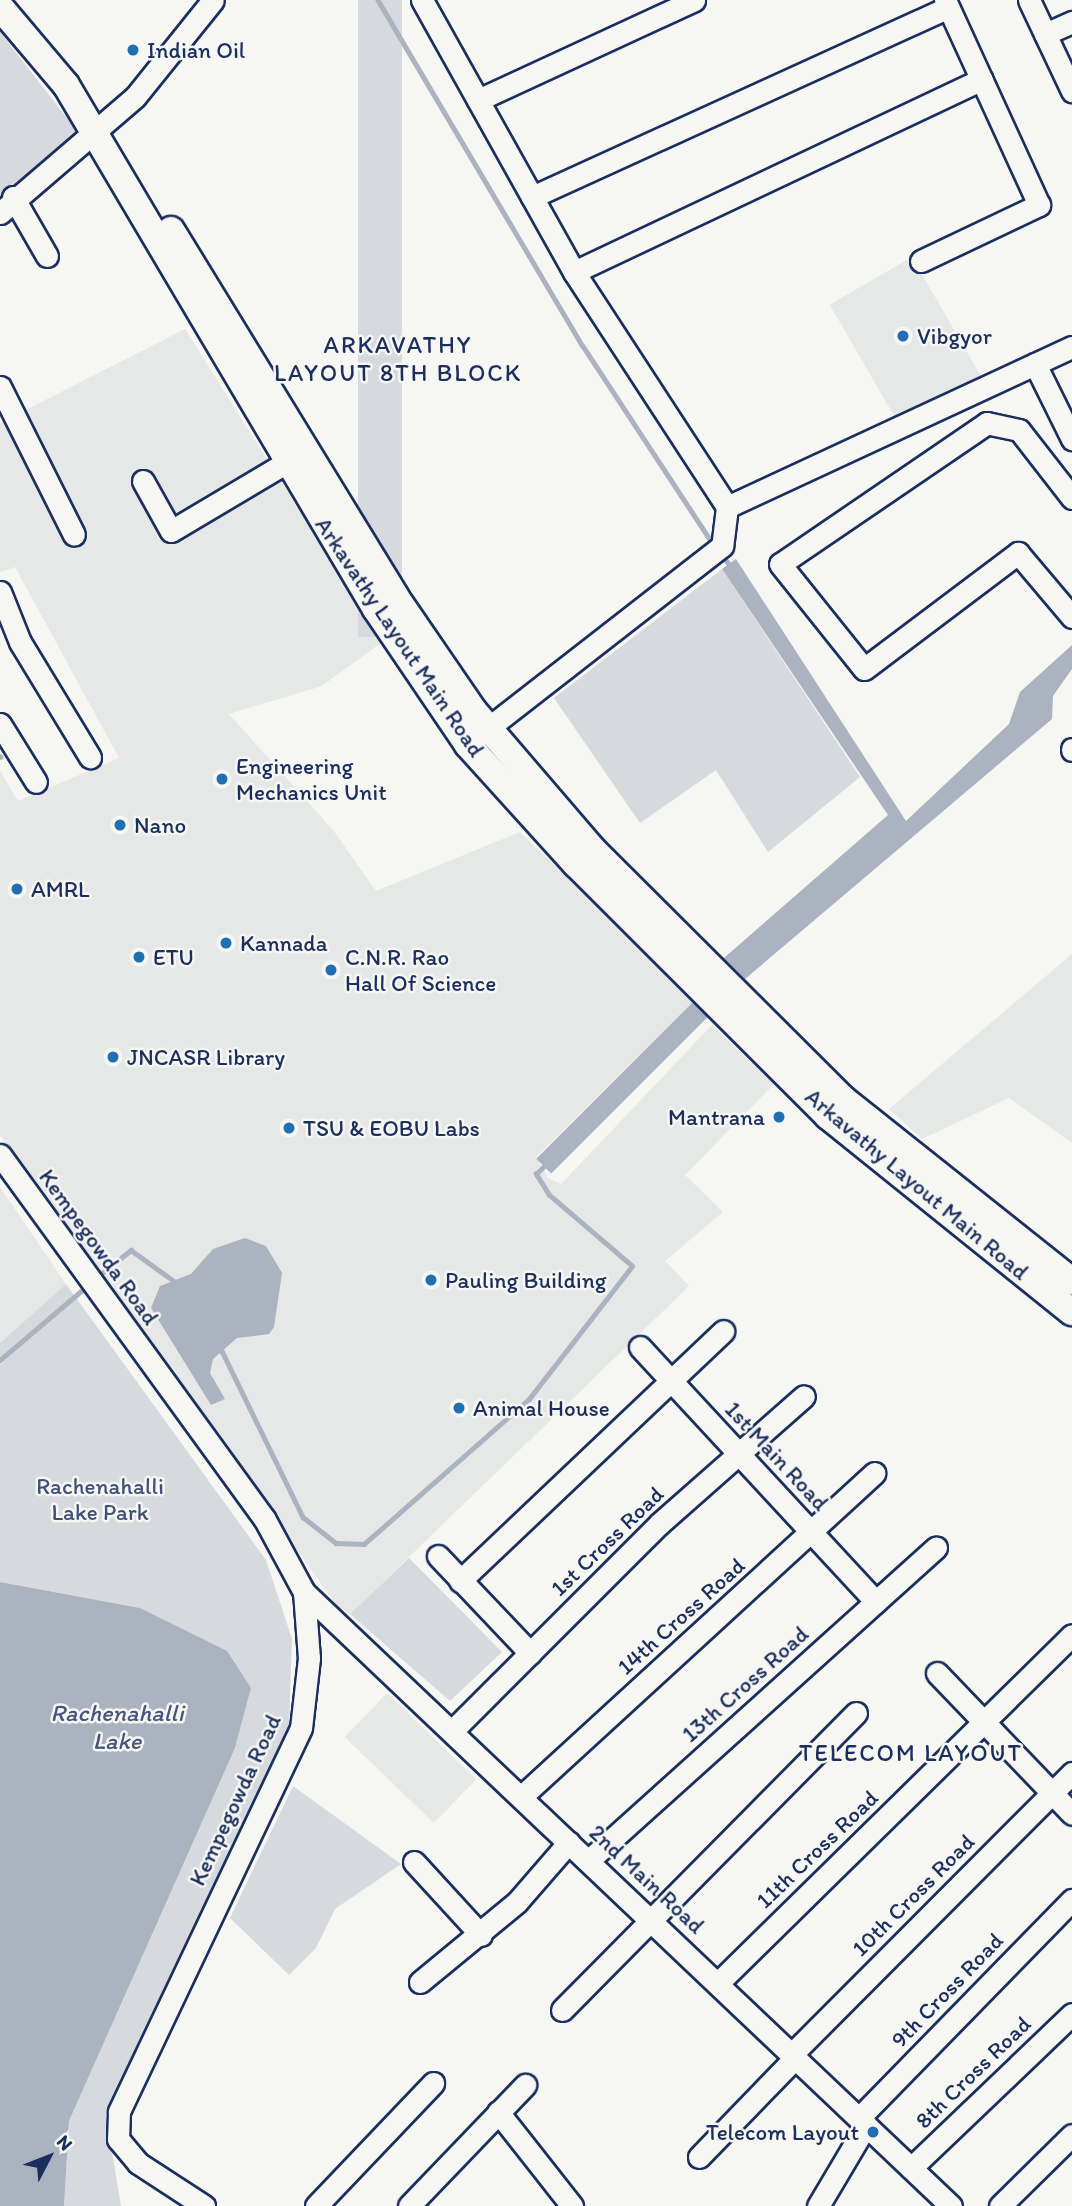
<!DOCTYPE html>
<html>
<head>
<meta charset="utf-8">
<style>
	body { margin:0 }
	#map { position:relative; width:1072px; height:2206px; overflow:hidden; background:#f6f6f2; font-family:Itim,sans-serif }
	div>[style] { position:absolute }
	.built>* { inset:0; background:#e6e7e7; transform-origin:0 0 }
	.green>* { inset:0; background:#d6d9dd; transform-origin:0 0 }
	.water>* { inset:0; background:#abb2c0; transform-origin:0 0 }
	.stream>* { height:4.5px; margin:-2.25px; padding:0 2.25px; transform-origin:2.25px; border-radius:2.25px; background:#abb2c0 }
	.roads { filter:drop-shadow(2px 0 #1b2f5e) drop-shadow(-2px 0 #1b2f5e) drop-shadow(0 2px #1b2f5e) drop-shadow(0 -2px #1b2f5e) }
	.minor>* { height:21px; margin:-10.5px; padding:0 10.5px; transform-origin:10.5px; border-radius:10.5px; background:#f6f6f2 }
	.major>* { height:26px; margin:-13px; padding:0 13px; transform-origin:13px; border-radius:13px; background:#f6f6f2 }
	.dots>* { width:19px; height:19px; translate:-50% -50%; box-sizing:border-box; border:4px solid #f6f6f2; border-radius:50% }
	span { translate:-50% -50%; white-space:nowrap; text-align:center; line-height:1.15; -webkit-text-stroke:5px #f6f6f2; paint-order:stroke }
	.poi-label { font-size:23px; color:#1b2f5e }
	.left { translate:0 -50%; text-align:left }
	.right { translate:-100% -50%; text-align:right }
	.street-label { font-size:23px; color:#1b2f5e }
	.park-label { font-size:23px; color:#405177 }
	.neighbourhood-label { font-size:24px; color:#1b2f5e; letter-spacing:2px }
	.water-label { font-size:24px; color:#46567b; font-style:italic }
	.north { position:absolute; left:14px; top:2122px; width:70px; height:70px; -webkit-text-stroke:5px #f6f6f2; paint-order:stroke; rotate:48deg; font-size:19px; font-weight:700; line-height:28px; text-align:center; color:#1b2f5e }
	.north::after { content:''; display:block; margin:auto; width:24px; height:32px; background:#1b2f5e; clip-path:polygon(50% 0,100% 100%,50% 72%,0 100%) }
</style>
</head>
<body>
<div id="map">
	<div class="built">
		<i style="left:912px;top:257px;width:138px;height:95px;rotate:60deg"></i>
		<i style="clip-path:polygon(185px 329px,382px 642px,322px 686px,229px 714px,333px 830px,376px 891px,520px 832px,694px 1001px,536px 1157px,548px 1178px,561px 1184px,712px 1025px,774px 1084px,685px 1175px,723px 1212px,665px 1261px,689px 1286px,350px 1614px,337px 1606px,0 1135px,0 771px,18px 801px,119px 758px,15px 567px,0 572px,0 423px)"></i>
		<i style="clip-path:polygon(1072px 954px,1072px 1143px,1009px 1098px,922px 1139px,889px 1109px)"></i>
		<i style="clip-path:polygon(0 1187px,66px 1284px,0 1343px)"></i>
		<i style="left:387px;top:1693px;width:124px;height:61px;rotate:44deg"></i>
	</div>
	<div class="green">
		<i style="left:358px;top:0;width:44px;height:637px"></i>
		<i style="clip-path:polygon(0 32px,77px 131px,0 197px)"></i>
		<i style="clip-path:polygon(722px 569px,860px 777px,768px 852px,716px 770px,640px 823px,554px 698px)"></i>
		<i style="clip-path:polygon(66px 1284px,266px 1560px,292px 1639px,289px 1726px,106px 2115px,121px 2206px,64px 2206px,69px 2121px,235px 1748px,251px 1688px,140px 1608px,0 1582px,0 1343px)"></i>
		<i style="clip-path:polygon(409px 1558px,502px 1652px,450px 1701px,350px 1614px)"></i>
		<i style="clip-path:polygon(293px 1786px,401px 1864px,335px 1909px,316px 1948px,289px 1975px,230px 1918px)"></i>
	</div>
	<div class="water">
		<i style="clip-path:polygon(736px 559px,906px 821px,1009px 724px,1020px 692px,1072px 645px,1072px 669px,1053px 696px,1052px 719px,745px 979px,724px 958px,888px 815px,722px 569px)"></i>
		<i style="left:694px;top:1001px;width:21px;height:223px;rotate:45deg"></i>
		<i style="clip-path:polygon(245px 1238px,266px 1246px,282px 1273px,274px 1327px,269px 1334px,237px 1338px,213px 1359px,210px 1373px,225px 1399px,211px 1405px,151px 1308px,160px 1286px,191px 1274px,213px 1249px)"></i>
		<i style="clip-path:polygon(0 1582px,140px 1608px,227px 1651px,251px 1688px,235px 1748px,69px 2121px,64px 2206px,0 2206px)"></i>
	</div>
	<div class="stream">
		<i style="left:378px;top:0;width:402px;rotate:59.4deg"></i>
		<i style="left:583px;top:346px;width:237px;rotate:56.7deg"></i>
		<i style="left:721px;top:554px;width:19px;rotate:51deg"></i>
		<i style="left:0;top:756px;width:1px;rotate:45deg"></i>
		<i style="left:96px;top:1278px;width:45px;rotate:-38.7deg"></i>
		<i style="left:131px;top:1250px;width:53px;rotate:35.8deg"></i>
		<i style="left:222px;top:1351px;width:185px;rotate:64deg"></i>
		<i style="left:303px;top:1517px;width:42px;rotate:38.2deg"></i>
		<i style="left:336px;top:1543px;width:28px;rotate:2deg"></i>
		<i style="left:364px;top:1544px;width:220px;rotate:-41.3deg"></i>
		<i style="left:529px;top:1399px;width:168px;rotate:-52.2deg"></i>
		<i style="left:632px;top:1266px;width:109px;rotate:-139.5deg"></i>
		<i style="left:549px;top:1195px;width:25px;rotate:-122deg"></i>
		<i style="left:536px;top:1174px;width:14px;rotate:-45deg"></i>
		<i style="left:0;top:1360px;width:114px;rotate:-40.4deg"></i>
	</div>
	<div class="roads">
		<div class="minor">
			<i style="left:422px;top:0;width:312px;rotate:60.8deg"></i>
			<i style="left:574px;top:272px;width:280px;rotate:56.9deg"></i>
			<i style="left:727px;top:507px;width:39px;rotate:97deg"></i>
			<i style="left:722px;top:546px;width:311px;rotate:142.1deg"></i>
			<i style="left:1029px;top:0;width:101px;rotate:64.7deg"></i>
			<i style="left:1045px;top:34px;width:30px;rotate:-24deg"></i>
			<i style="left:478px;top:100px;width:238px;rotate:-24.8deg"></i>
			<i style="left:13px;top:197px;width:68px;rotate:60deg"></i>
			<i style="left:532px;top:197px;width:457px;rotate:-24.5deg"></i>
			<i style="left:0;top:213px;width:178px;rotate:-40.7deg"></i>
			<i style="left:135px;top:97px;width:124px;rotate:-51.2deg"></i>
			<i style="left:921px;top:261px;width:131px;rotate:-25.4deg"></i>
			<i style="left:1039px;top:205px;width:226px;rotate:-114.6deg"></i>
			<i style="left:574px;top:272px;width:451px;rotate:-25.3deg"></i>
			<i style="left:1035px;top:364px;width:84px;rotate:63.7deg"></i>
			<i style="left:0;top:387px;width:165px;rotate:63.4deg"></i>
			<i style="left:143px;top:481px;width:57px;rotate:60.8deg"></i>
			<i style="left:171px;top:531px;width:135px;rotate:-30.7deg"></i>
			<i style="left:1072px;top:498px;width:86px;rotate:-127.9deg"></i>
			<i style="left:1019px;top:430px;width:33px;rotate:-168deg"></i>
			<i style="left:987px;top:423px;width:250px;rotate:145.7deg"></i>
			<i style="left:780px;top:564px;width:134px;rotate:51.3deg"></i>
			<i style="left:864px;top:669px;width:193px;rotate:-37deg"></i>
			<i style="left:1018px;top:553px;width:84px;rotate:49.8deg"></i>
			<i style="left:727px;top:507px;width:380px;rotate:-24.9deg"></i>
			<i style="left:0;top:592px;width:54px;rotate:68.2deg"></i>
			<i style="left:20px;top:642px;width:135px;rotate:58.7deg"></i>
			<i style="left:0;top:724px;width:68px;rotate:58.2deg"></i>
			<i style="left:1072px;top:749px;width:1px;rotate:90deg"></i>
			<i style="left:0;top:1155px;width:449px;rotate:54deg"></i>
			<i style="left:264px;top:1518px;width:84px;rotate:61.6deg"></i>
			<i style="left:304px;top:1592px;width:66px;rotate:85.7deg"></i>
			<i style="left:309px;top:1658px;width:70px;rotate:96.5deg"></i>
			<i style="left:301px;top:1728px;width:425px;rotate:115.4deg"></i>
			<i style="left:119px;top:2112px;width:27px;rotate:92deg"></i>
			<i style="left:118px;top:2139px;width:31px;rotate:50deg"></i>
			<i style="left:138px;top:2163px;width:79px;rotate:33.1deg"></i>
			<i style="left:640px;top:1347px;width:347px;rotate:47.2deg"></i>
			<i style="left:438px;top:1556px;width:134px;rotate:46.5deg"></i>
			<i style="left:460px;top:1581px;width:363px;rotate:-43.5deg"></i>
			<i style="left:304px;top:1592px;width:892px;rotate:43.5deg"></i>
			<i style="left:937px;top:1673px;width:195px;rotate:46.2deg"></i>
			<i style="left:452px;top:1731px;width:293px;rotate:-45deg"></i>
			<i style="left:659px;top:1524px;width:193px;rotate:-41.4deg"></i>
			<i style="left:522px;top:1796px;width:478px;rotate:-42.5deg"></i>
			<i style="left:589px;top:1860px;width:467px;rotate:-42deg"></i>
			<i style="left:414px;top:1862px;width:99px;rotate:47.5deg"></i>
			<i style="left:420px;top:1982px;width:126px;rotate:-39.5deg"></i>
			<i style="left:517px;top:1902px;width:79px;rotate:-49.1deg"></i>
			<i style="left:718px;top:1983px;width:496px;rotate:-44.5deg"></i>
			<i style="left:562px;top:2010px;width:418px;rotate:-45.3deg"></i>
			<i style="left:792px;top:2054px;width:397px;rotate:-45.1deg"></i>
			<i style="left:498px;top:2112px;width:120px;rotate:51.8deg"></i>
			<i style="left:859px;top:2118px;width:305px;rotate:-45.7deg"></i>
			<i style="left:699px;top:2157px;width:138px;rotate:-45.9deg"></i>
			<i style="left:911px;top:2168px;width:223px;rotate:-43.7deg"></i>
			<i style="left:316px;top:2206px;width:170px;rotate:-46.4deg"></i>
			<i style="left:409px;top:2206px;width:168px;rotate:-46.2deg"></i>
			<i style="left:818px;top:2206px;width:94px;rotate:-59.3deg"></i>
			<i style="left:1000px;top:2206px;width:101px;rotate:-44.6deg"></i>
		</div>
		<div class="major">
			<i style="left:0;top:7px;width:102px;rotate:49.8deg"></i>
			<i style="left:66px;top:85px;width:609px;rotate:59.39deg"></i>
			<i style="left:376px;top:609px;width:164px;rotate:55.9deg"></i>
			<i style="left:468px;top:745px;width:161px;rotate:47.8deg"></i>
			<i style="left:576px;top:864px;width:356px;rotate:45deg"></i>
			<i style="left:828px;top:1116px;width:313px;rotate:38.8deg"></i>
			<i style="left:171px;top:230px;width:429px;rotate:58.5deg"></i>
			<i style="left:395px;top:596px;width:138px;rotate:55.6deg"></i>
			<i style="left:473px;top:710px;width:183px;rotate:49.4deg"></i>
			<i style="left:592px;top:849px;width:354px;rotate:44.9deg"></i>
			<i style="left:843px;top:1099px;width:293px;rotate:38.5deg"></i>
		</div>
	</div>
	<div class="dots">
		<i style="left:133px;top:50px;background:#1f6fb2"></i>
		<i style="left:903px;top:336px;background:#1f6fb2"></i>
		<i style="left:222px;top:779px;background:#1f6fb2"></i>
		<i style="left:120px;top:825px;background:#1f6fb2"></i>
		<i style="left:17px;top:889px;background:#1f6fb2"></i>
		<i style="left:226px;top:943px;background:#1f6fb2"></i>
		<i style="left:139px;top:957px;background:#1f6fb2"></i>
		<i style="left:331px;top:970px;background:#1f6fb2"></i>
		<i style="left:113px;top:1057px;background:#1f6fb2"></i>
		<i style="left:779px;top:1117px;background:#1f6fb2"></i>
		<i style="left:289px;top:1128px;background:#1f6fb2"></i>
		<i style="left:431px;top:1280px;background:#1f6fb2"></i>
		<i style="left:459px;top:1408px;background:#1f6fb2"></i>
		<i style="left:873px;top:2132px;background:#1f6fb2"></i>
	</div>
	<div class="poi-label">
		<span class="left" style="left:147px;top:50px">Indian Oil</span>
		<span class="left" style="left:917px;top:336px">Vibgyor</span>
		<span class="left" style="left:236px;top:779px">Engineering<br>Mechanics Unit</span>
		<span class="left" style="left:134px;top:825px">Nano</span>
		<span class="left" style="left:31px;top:889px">AMRL</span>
		<span class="left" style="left:240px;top:943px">Kannada</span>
		<span class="left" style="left:153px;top:957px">ETU</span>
		<span class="left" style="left:345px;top:970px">C.N.R. Rao<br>Hall Of Science</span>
		<span class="left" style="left:127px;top:1057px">JNCASR Library</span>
		<span class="right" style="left:765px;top:1117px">Mantrana</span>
		<span class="left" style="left:303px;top:1128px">TSU &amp; EOBU Labs</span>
		<span class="left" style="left:445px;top:1280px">Pauling Building</span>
		<span class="left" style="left:473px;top:1408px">Animal House</span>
		<span class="right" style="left:859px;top:2132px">Telecom Layout</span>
	</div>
	<div class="street-label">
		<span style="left:400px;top:637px;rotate:56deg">Arkavathy Layout Main Road</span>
		<span style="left:917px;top:1184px;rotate:40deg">Arkavathy Layout Main Road</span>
		<span style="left:99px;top:1247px;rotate:54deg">Kempegowda Road</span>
		<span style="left:777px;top:1456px;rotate:47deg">1st Main Road</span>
		<span style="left:607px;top:1541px;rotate:-44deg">1st Cross Road</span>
		<span style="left:681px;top:1616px;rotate:-42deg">14th Cross Road</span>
		<span style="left:745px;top:1684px;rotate:-42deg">13th Cross Road</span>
		<span style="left:235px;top:1800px;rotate:-65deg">Kempegowda Road</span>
		<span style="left:817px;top:1849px;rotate:-44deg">11th Cross Road</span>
		<span style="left:647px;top:1879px;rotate:43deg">2nd Main Road</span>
		<span style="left:913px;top:1895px;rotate:-45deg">10th Cross Road</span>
		<span style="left:947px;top:1990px;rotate:-46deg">9th Cross Road</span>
		<span style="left:973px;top:2072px;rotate:-44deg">8th Cross Road</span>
	</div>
	<div class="park-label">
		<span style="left:100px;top:1499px">Rachenahalli<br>Lake Park</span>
	</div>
	<div class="neighbourhood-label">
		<span style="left:398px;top:359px">ARKAVATHY<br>LAYOUT 8TH BLOCK</span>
		<span style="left:911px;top:1753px">TELECOM LAYOUT</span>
	</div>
	<div class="water-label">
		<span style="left:117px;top:1727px">Rachenahalli<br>Lake</span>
	</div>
	<div class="north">N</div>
</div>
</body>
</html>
